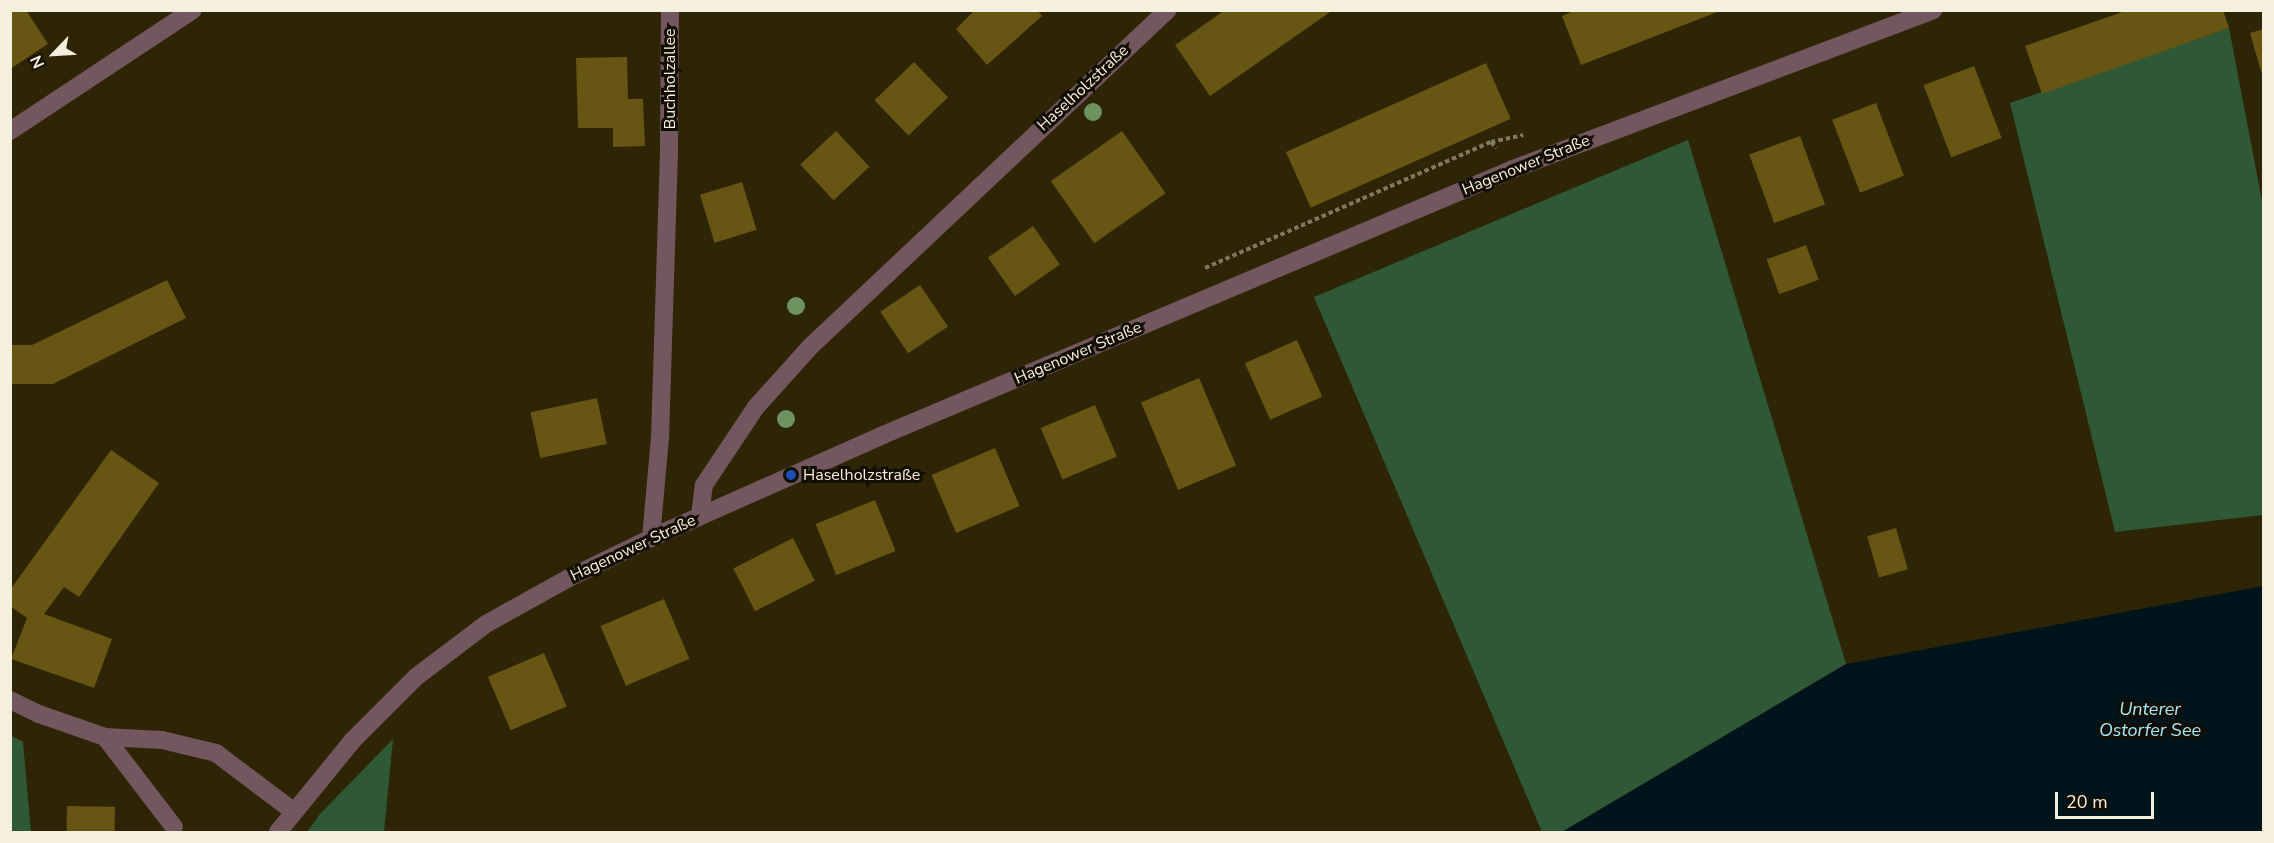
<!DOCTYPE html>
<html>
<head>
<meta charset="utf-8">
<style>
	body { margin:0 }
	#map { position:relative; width:2274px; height:843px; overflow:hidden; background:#2d2505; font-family:"Nunito Sans",sans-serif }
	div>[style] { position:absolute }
	.green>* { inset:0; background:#2f5936 }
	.water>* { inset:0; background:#00151b }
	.building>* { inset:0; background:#665513; transform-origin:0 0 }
	.path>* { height:4px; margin-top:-2px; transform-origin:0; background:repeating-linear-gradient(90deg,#80795f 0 4.5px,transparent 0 7.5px) }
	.lane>* { height:18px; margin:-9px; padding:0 9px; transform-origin:9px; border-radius:9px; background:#73575e }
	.street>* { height:18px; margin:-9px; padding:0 9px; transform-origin:9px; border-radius:9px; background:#73575e }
	.trees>* { width:18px; height:18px; margin:-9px; border-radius:50%; background:#6e9361 }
	.dots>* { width:16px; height:16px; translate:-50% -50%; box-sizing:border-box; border:3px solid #120e03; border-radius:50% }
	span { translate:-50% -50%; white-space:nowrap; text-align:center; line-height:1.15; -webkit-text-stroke:6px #120e03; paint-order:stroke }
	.street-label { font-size:16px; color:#f5f0de }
	.poi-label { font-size:16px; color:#f5f0de }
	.left { translate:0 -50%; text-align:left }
	.water-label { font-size:18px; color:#a8e9fa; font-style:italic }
	.frame { position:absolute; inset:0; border:12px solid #f5f0de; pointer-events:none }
	.north { position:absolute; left:24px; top:24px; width:60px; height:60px; -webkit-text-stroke:4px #120e03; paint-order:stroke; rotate:245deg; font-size:16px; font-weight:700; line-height:24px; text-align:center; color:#f5f0de }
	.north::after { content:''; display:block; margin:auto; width:21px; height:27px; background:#f5f0de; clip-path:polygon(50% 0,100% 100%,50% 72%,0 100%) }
	.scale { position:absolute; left:2055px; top:792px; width:99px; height:27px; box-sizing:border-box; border:3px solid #f5f0de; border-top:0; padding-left:8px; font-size:18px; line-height:21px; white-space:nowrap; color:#f5f0de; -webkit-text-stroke:4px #120e03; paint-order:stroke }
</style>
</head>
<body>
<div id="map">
	<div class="green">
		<i style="clip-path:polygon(2229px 28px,2263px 206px,2263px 515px,2115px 532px,2010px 103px)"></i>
		<i style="clip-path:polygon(1688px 140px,1846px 664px,1562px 832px,1542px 832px,1314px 297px)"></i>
		<i style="clip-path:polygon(10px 735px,23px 742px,31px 832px,11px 832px)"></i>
		<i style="clip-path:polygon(393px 739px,384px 832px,307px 832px,320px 814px)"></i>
	</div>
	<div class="water">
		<i style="clip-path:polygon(2263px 586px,2263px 832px,1562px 832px,1846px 664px)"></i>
	</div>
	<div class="building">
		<i style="clip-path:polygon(10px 10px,26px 10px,48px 44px,10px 69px)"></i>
		<i style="clip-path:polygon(975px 10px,1037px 10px,1042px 16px,987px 65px,956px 29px)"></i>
		<i style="clip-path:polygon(1225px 10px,1333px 10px,1210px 96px,1175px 45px)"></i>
		<i style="clip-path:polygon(1576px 10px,1720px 10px,1720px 11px,1581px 65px,1562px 16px)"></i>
		<i style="clip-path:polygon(2128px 10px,2223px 10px,2229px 28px,2042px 94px,2025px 46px)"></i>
		<i style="clip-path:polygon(2264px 29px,2264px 78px,2263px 78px,2250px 33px)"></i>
		<i style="clip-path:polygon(627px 57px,628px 99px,643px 99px,645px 146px,613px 147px,613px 128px,578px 128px,576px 58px)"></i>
		<i style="left:914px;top:62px;width:49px;height:55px;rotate:46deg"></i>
		<i style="left:1486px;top:63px;width:61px;height:219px;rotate:66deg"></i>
		<i style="left:1974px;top:66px;width:77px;height:54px;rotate:69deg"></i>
		<i style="left:1876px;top:103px;width:78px;height:47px;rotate:69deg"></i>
		<i style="left:836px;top:131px;width:49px;height:49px;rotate:47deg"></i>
		<i style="left:1122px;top:131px;width:76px;height:87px;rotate:55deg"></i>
		<i style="left:1800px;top:136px;width:73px;height:54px;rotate:70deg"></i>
		<i style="left:742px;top:182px;width:50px;height:44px;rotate:73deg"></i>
		<i style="left:1033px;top:226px;width:47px;height:55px;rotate:55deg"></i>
		<i style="left:1806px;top:245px;width:37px;height:42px;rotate:70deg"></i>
		<i style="clip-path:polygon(167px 280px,186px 318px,53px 384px,10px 384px,10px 345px,32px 345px)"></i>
		<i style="left:920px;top:285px;width:50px;height:48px;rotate:56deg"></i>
		<i style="left:1297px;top:340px;width:62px;height:57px;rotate:66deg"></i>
		<i style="left:1199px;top:378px;width:95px;height:63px;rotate:67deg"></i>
		<i style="left:597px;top:398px;width:47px;height:68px;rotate:78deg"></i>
		<i style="left:1095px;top:405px;width:56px;height:59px;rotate:67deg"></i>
		<i style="left:995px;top:448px;width:63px;height:69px;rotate:67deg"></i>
		<i style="clip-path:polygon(111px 450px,159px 483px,79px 597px,64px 587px,44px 614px,112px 639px,94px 688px,11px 659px,27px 618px,10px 606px,10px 590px)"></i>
		<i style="left:875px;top:500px;width:55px;height:64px;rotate:68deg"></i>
		<i style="left:1896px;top:528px;width:43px;height:30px;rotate:74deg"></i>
		<i style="left:793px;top:538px;width:48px;height:67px;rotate:63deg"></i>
		<i style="left:664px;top:599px;width:65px;height:69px;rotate:67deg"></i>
		<i style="left:544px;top:653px;width:58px;height:61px;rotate:67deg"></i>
		<i style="left:67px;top:806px;width:48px;height:26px;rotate:1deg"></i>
	</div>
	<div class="path">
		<i style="left:1491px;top:142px;width:33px;rotate:-12deg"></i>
		<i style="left:1205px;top:268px;width:313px;rotate:-23.8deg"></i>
		<i style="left:1491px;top:142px;width:8px;rotate:50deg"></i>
	</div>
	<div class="lane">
		<i style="left:651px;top:538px;width:100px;rotate:-84.9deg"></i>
		<i style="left:660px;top:438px;width:290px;rotate:-88.2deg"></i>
		<i style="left:669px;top:148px;width:138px;rotate:-89.6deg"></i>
		<i style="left:105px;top:737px;width:113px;rotate:52.5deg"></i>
	</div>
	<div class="street">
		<i style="left:10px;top:131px;width:219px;rotate:-33.5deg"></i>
		<i style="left:700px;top:516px;width:31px;rotate:-83deg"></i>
		<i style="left:704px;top:485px;width:94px;rotate:-56.3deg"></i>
		<i style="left:756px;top:407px;width:82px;rotate:-48deg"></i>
		<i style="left:811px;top:346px;width:490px;rotate:-43.3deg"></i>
		<i style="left:10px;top:700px;width:32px;rotate:26deg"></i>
		<i style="left:39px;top:714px;width:70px;rotate:19.2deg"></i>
		<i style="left:105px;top:737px;width:57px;rotate:3deg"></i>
		<i style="left:162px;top:740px;width:56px;rotate:13.5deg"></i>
		<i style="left:216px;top:753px;width:96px;rotate:37deg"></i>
		<i style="left:278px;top:832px;width:119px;rotate:-50.8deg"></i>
		<i style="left:353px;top:740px;width:89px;rotate:-45deg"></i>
		<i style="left:416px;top:677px;width:88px;rotate:-37.1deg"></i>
		<i style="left:486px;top:624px;width:93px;rotate:-29.1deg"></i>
		<i style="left:567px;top:579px;width:93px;rotate:-26deg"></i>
		<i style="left:651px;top:538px;width:254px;rotate:-23.9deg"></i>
		<i style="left:883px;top:435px;width:684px;rotate:-22.89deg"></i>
		<i style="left:1513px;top:169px;width:449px;rotate:-20.7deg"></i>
	</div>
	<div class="trees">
		<i style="left:1093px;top:112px"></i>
		<i style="left:796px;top:306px"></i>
		<i style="left:786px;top:419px"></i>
	</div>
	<div class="dots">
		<i style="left:791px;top:475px;background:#1a4fb4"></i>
	</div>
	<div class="street-label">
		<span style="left:670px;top:79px;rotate:-90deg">Buchholzallee</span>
		<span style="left:1083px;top:88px;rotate:-43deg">Haselholzstraße</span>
		<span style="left:1526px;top:165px;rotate:-22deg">Hagenower Straße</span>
		<span style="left:1078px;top:353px;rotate:-23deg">Hagenower Straße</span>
		<span style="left:633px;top:548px;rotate:-25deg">Hagenower Straße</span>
	</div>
	<div class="poi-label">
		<span class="left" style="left:803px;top:475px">Haselholzstraße</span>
	</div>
	<div class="water-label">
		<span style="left:2150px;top:720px">Unterer<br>Ostorfer See</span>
	</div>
	<div class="frame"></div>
	<div class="north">N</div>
	<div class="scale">20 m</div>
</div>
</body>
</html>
